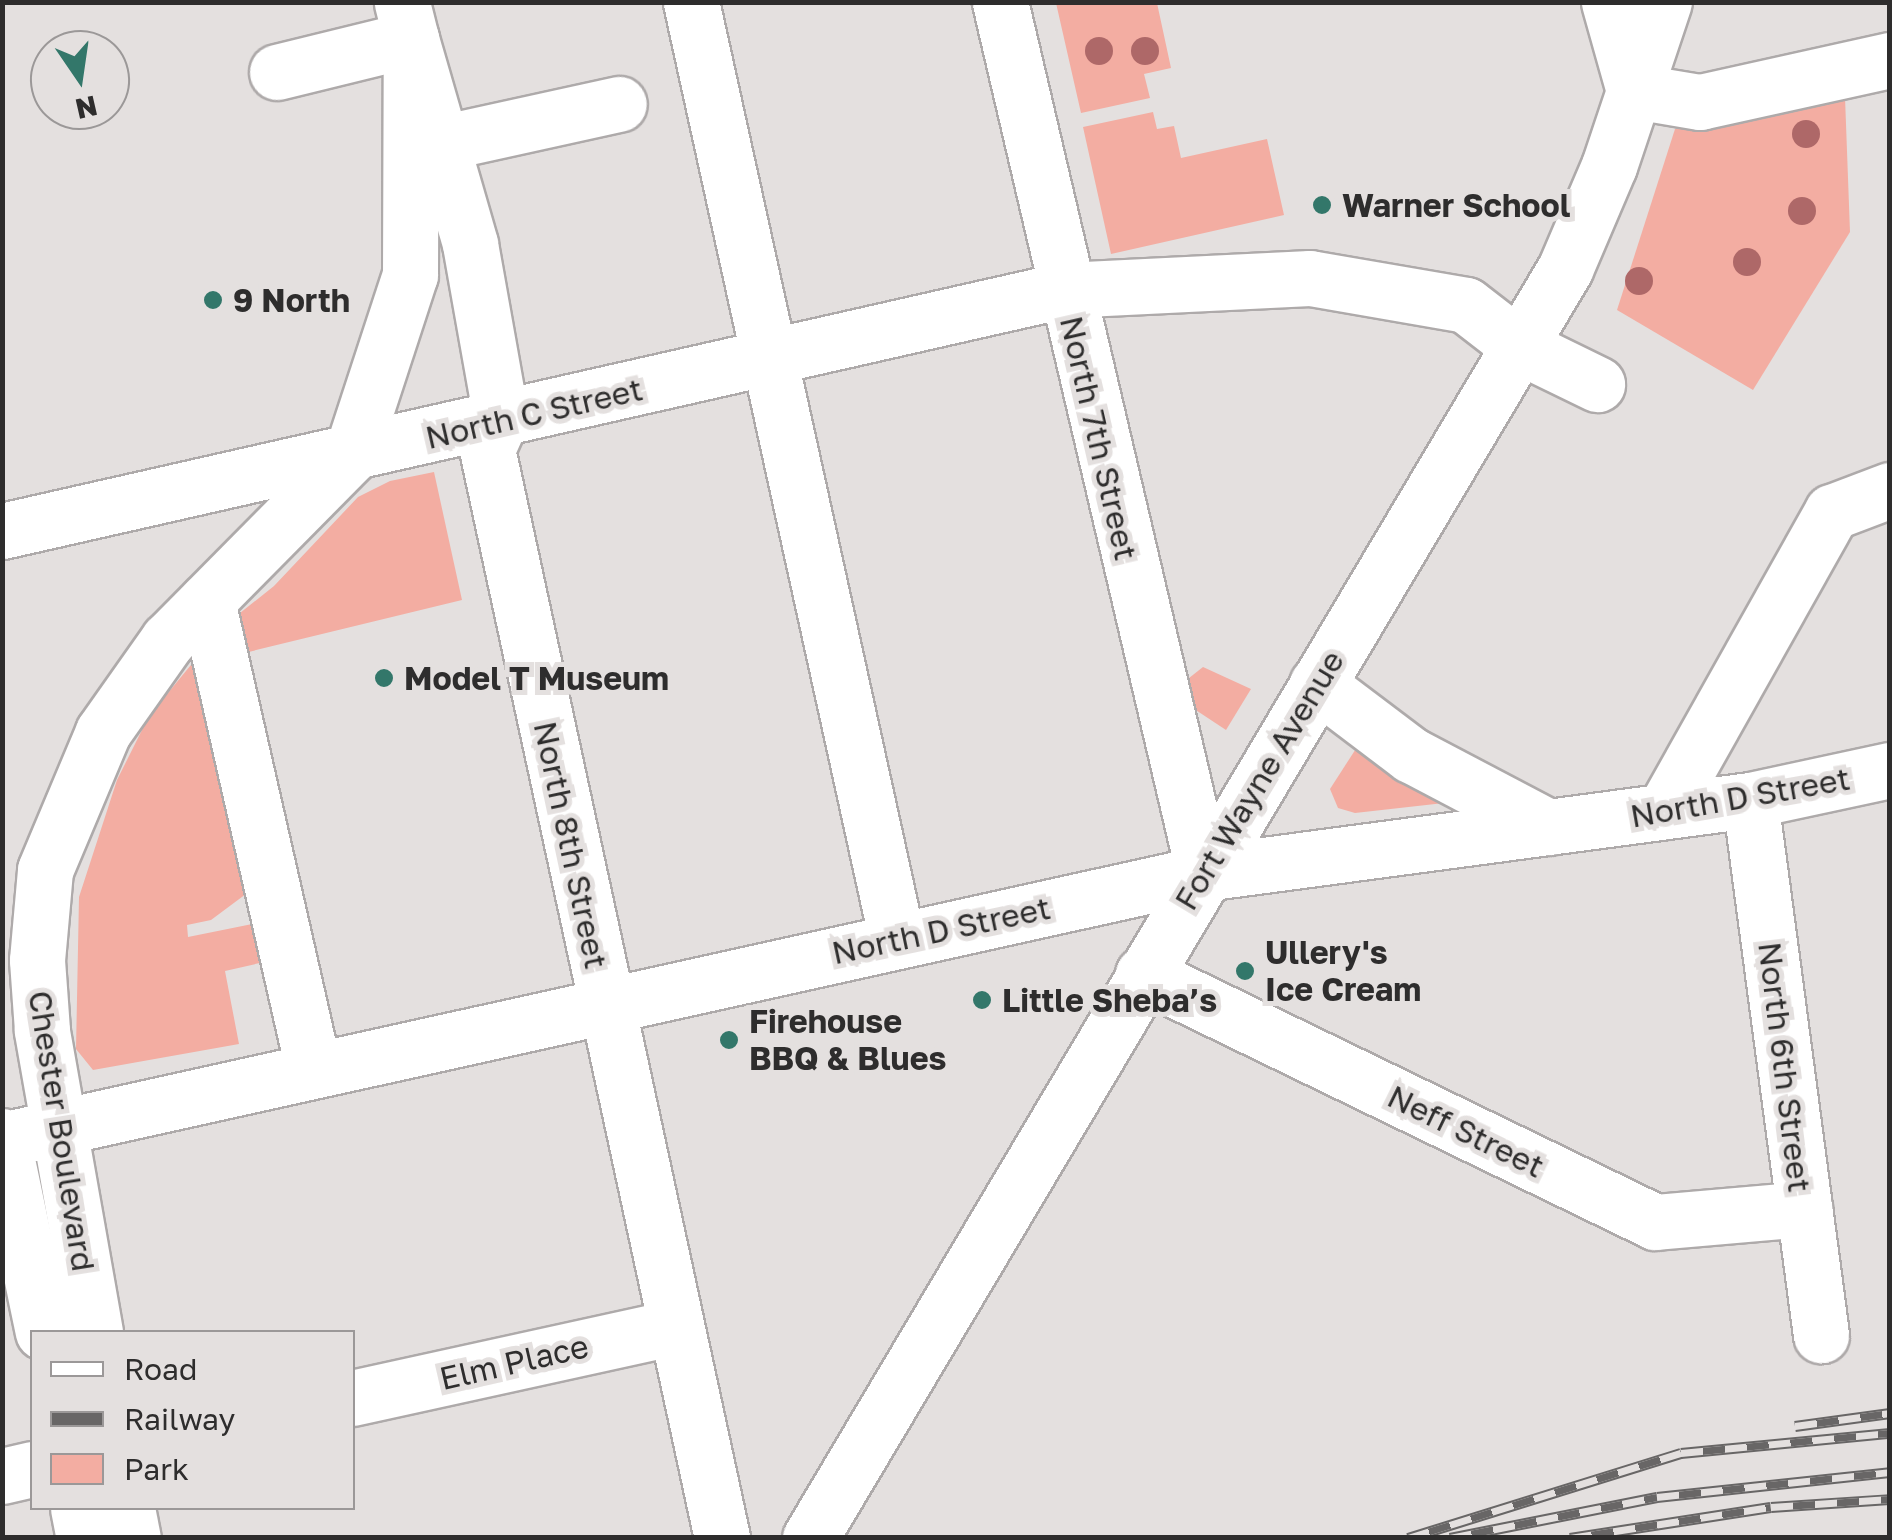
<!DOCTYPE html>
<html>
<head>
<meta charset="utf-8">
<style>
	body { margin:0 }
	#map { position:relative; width:1892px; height:1540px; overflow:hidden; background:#e4e0df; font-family:"Golos Text",sans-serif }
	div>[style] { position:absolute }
	.green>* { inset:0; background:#f3ada2 }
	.roads { filter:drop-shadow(2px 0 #aeaaaa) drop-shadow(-2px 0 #aeaaaa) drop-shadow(0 2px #aeaaaa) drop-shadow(0 -2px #aeaaaa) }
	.minor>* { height:55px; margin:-27.5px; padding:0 27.5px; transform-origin:27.5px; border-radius:27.5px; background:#fff }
	.highway>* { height:55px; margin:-27.5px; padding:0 27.5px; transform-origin:27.5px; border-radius:27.5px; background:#fff }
	.rail>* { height:11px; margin-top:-5.5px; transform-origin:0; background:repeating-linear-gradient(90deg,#e4e0df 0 22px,#686666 0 44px); box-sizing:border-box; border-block:2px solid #686666 }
	.trees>* { width:28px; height:28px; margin:-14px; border-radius:50%; background:#ae6868 }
	.dots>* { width:28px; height:28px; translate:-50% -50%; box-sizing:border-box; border:5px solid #e4e0df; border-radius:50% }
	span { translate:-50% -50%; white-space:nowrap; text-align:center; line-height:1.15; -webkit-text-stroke:10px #e4e0df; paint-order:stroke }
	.poi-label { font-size:32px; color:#2e2d2d; font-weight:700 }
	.left { translate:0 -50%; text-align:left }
	.street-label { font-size:32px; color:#2e2d2d }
	.frame { position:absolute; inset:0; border:5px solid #2e2d2d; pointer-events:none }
	.legend { position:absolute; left:30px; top:1330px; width:325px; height:180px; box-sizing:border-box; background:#e4e0df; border:2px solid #9b9898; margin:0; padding:12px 18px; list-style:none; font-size:30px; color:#2e2d2d }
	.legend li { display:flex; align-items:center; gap:20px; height:50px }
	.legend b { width:50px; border:2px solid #9b9898 }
	.north { position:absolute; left:30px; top:30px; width:100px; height:100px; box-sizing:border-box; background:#e4e0df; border:2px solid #9b9898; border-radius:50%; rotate:167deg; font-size:28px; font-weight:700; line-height:40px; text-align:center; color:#2e2d2d }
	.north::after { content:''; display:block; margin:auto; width:35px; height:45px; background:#33776a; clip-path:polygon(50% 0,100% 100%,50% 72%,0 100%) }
</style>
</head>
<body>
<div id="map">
	<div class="green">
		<i style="clip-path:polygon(1056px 3px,1157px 3px,1171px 68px,1144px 74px,1150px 98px,1081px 113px)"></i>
		<i style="clip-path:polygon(1845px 97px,1850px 232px,1753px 390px,1617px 310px,1675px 129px)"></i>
		<i style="clip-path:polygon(1153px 112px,1157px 129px,1174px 126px,1181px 158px,1267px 139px,1284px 215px,1111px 254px,1083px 127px)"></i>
		<i style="clip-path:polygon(434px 472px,462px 600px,236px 655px,230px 621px,274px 586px,358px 497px,390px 481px)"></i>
		<i style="clip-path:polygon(195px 660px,254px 888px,211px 920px,187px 925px,188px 937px,262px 922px,273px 960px,225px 971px,239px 1044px,93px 1070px,76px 1049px,79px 897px,117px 780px,149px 716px)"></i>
		<i style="clip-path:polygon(1203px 667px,1251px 689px,1226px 730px,1170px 693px)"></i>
		<i style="clip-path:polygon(1359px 744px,1453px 802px,1355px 813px,1338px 808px,1330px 789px)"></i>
	</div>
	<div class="roads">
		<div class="minor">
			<i style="left:691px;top:2px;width:960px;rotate:77.61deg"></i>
			<i style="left:1000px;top:2px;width:895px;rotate:76.82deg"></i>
			<i style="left:1609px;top:2px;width:92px;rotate:74.3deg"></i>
			<i style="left:277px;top:72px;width:138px;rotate:-13.8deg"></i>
			<i style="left:411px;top:39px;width:213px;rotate:73.9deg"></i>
			<i style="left:470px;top:244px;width:177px;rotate:79.9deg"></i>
			<i style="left:501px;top:418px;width:34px;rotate:114deg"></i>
			<i style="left:487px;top:449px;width:1114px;rotate:77.82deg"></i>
			<i style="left:1634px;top:91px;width:67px;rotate:9.5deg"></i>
			<i style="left:1700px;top:102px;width:195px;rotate:-12.5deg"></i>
			<i style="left:441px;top:143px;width:182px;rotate:-12.4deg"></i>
			<i style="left:2px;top:531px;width:1089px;rotate:-12.79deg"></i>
			<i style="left:1064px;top:290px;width:246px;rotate:-2.8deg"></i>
			<i style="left:1310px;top:278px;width:158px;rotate:9.8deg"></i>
			<i style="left:1466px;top:305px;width:67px;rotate:37.7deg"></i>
			<i style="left:1519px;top:346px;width:87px;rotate:26deg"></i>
			<i style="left:207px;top:601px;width:480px;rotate:77.2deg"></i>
			<i style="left:1317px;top:684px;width:118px;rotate:37.1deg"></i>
			<i style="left:1411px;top:755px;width:155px;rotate:27.7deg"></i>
			<i style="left:1750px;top:800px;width:540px;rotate:82.44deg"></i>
			<i style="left:1664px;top:811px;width:343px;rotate:-60.7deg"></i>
			<i style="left:1832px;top:512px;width:62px;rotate:-20.8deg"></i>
			<i style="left:1143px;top:974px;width:569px;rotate:25.84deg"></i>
			<i style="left:1655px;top:1222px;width:150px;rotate:-5deg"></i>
			<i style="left:2px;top:1140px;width:1231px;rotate:-12.52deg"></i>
			<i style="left:1204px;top:873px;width:551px;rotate:-7.62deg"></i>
			<i style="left:1750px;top:800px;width:143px;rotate:-12.1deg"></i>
			<i style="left:352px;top:1398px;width:331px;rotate:-12.4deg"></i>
			<i style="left:2px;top:1476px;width:31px;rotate:-13deg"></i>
			<i style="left:810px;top:1538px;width:1477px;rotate:-59.25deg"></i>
			<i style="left:1565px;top:269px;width:112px;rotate:-66.9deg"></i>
			<i style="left:1609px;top:166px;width:173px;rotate:-71.5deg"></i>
		</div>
		<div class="highway">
			<i style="left:2px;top:1136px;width:200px;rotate:78.2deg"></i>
			<i style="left:95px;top:1332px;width:307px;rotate:-100deg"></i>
			<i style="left:42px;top:1030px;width:70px;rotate:-94.1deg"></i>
			<i style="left:37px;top:960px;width:90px;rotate:-84.9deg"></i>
			<i style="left:45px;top:870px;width:150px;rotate:-67.2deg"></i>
			<i style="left:103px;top:732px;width:113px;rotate:-54.8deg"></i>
			<i style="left:168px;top:640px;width:260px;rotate:-45.3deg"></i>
			<i style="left:351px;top:455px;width:189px;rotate:-71.9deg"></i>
			<i style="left:410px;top:275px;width:236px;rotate:-89.8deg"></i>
			<i style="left:411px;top:39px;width:38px;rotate:-104deg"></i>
			<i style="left:78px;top:1508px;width:31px;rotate:79deg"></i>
			<i style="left:127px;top:1508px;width:31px;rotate:79deg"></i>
		</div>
	</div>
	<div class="rail">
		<i style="left:1795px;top:1426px;width:96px;rotate:-7.8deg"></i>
		<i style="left:1408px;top:1538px;width:286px;rotate:-17.3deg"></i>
		<i style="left:1681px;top:1453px;width:210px;rotate:-5.5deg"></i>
		<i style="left:1450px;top:1538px;width:211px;rotate:-11.2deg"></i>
		<i style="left:1657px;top:1497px;width:234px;rotate:-6.1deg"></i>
		<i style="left:1570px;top:1538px;width:203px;rotate:-8.8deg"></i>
		<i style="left:1771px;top:1507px;width:119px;rotate:-3.8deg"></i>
	</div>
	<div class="trees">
		<i style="left:1099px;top:51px"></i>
		<i style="left:1145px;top:51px"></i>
		<i style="left:1806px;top:134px"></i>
		<i style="left:1802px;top:211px"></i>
		<i style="left:1747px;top:262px"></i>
		<i style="left:1639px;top:281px"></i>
	</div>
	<div class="dots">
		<i style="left:1322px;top:205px;background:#33776a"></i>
		<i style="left:213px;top:300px;background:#33776a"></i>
		<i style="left:384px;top:678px;background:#33776a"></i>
		<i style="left:1245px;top:971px;background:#33776a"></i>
		<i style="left:982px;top:1000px;background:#33776a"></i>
		<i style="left:729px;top:1040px;background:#33776a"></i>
	</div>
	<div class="poi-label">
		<span class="left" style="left:1342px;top:205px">Warner School</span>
		<span class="left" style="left:233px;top:300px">9 North</span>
		<span class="left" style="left:404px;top:678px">Model T Museum</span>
		<span class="left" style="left:1265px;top:971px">Ullery's<br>Ice Cream</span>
		<span class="left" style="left:1002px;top:1000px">Little Sheba’s</span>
		<span class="left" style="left:749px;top:1040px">Firehouse<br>BBQ &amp; Blues</span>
	</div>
	<div class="street-label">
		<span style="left:534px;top:413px;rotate:-13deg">North C Street</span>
		<span style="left:1099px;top:438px;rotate:77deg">North 7th Street</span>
		<span style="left:1259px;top:780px;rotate:-59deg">Fort Wayne Avenue</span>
		<span style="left:1740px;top:797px;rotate:-10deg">North D Street</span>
		<span style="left:571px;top:845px;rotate:78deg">North 8th Street</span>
		<span style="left:941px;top:930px;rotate:-12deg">North D Street</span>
		<span style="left:1785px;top:1067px;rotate:83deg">North 6th Street</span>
		<span style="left:62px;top:1131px;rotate:81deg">Chester Boulevard</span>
		<span style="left:1466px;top:1131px;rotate:26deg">Neff Street</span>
		<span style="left:514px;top:1362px;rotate:-13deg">Elm Place</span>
	</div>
	<div class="frame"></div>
	<ul class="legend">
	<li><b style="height:12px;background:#fff"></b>Road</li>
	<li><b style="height:12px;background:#686666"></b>Railway</li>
	<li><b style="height:28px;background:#f3ada2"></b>Park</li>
	</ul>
	<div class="north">N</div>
</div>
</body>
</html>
